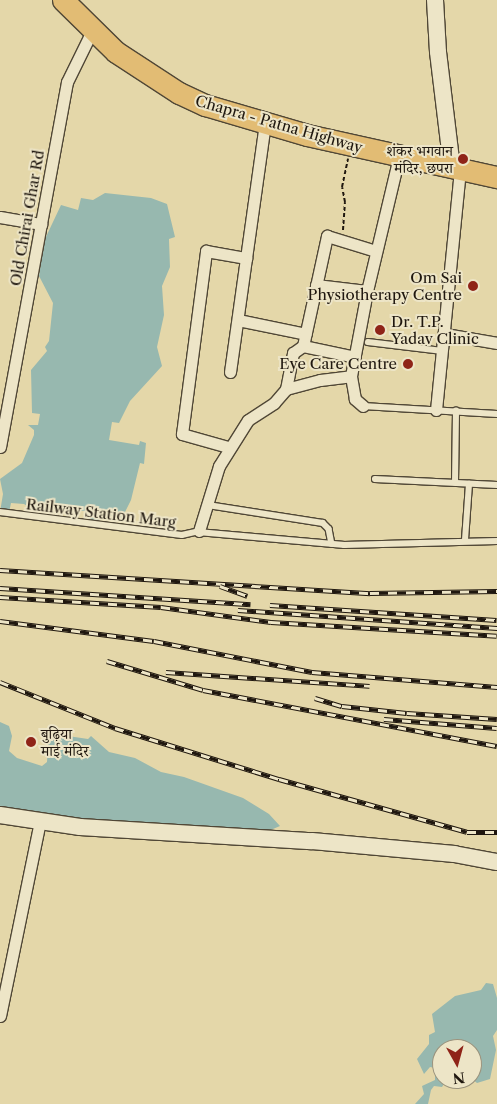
<!DOCTYPE html>
<html>
<head>
<meta charset="utf-8">
<style>
	body { margin:0 }
	#map { position:relative; width:497px; height:1104px; overflow:hidden; background:#e4d7a9; font-family:"Libre Caslon Text","Noto Serif Devanagari",serif }
	div>[style] { position:absolute }
	.water>* { inset:0; background:#97b8af }
	.path>* { height:2px; margin-top:-1px; transform-origin:0; background:repeating-linear-gradient(90deg,#1f170f 0 4px,transparent 0 6.5px) }
	.roads { filter:drop-shadow(1px 0 #504736) drop-shadow(-1px 0 #504736) drop-shadow(0 1px #504736) drop-shadow(0 -1px #504736) }
	.lane>* { height:5.5px; margin:-2.75px; padding:0 2.75px; transform-origin:2.75px; border-radius:2.75px; background:#ede5c7 }
	.street>* { height:11px; margin:-5.5px; padding:0 5.5px; transform-origin:5.5px; border-radius:5.5px; background:#ede5c7 }
	.secondary>* { height:16px; margin:-8px; padding:0 8px; transform-origin:8px; border-radius:8px; background:#ede5c7 }
	.highway>* { height:21px; margin:-10.5px; padding:0 10.5px; transform-origin:10.5px; border-radius:10.5px; background:#e2bc74 }
	.rail>* { height:5px; margin-top:-2.5px; transform-origin:0; background:repeating-linear-gradient(90deg,#ede5c7 0 9px,#1f170f 0 18px); box-sizing:border-box; border-block:1px solid #1f170f }
	.dots>* { width:14px; height:14px; translate:-50% -50%; box-sizing:border-box; border:2px solid #ede5c7; border-radius:50% }
	span { translate:-50% -50%; white-space:nowrap; text-align:center; line-height:1.15; -webkit-text-stroke:4px #ede5c7; paint-order:stroke }
	.street-label { font-size:15px; color:#1f170f }
	.poi-label { font-size:15px; color:#1f170f }
	.right { translate:-100% -50%; text-align:right }
	.left { translate:0 -50%; text-align:left }
	.north { position:absolute; left:432px; top:1039px; width:50px; height:50px; box-sizing:border-box; background:#ede5c7; border:1px solid #9b937d; border-radius:50%; rotate:173deg; font-size:14px; font-weight:700; line-height:20px; text-align:center; color:#1f170f }
	.north::after { content:''; display:block; margin:auto; width:18px; height:22px; background:#8f2418; clip-path:polygon(50% 0,100% 100%,50% 72%,0 100%) }
</style>
</head>
<body>
<div id="map">
	<div class="water">
		<i style="clip-path:polygon(105px 193px,151px 198px,167px 204px,175px 237px,169px 239px,170px 267px,162px 286px,164px 315px,157px 347px,162px 366px,130px 401px,119px 423px,112px 422px,109px 440px,139px 445px,140px 441px,146px 443px,144px 464px,140px 463px,131px 500px,122px 518px,105px 515px,95px 522px,89px 520px,85px 511px,30px 508px,24px 504px,11px 503px,9px 513px,0 512px,3px 494px,0 479px,22px 463px,34px 435px,34px 430px,28px 425px,38px 425px,40px 414px,32px 413px,31px 370px,47px 351px,45px 347px,49px 341px,53px 303px,39px 276px,44px 241px,61px 205px,78px 210px,81px 198px,93px 200px)"></i>
		<i style="clip-path:polygon(0 722px,9px 726px,12px 736px,9px 751px,17px 758px,42px 766px,47px 762px,48px 743px,56px 732px,63px 731px,68px 736px,88px 739px,91px 736px,109px 752px,135px 758px,161px 772px,184px 777px,243px 798px,269px 814px,280px 826px,266px 832px,166px 828px,0 812px)"></i>
		<i style="clip-path:polygon(486px 983px,493px 984px,497px 998px,497px 1030px,493px 1036px,496px 1050px,490px 1079px,477px 1083px,472px 1079px,472px 1049px,442px 1049px,442px 1079px,447px 1079px,442px 1087px,434px 1086px,431px 1090px,428px 1104px,415px 1104px,424px 1094px,422px 1086px,435px 1080px,435px 1068px,430px 1067px,424px 1074px,417px 1059px,429px 1044px,429px 1035px,435px 1032px,432px 1014px,455px 996px,481px 990px)"></i>
	</div>
	<div class="path">
		<i style="left:343px;top:230px;width:28px;rotate:-86deg"></i>
		<i style="left:345px;top:202px;width:15px;rotate:-101deg"></i>
		<i style="left:342px;top:187px;width:29px;rotate:-78deg"></i>
	</div>
	<div class="roads">
		<div class="lane">
			<i style="left:368px;top:342px;width:75px;rotate:6.9deg"></i>
			<i style="left:363px;top:406px;width:134px;rotate:3.4deg"></i>
			<i style="left:375px;top:479px;width:122px;rotate:2.8deg"></i>
			<i style="left:455px;top:483px;width:72px;rotate:-89.2deg"></i>
			<i style="left:208px;top:505px;width:116px;rotate:8.9deg"></i>
			<i style="left:323px;top:523px;width:8px;rotate:45deg"></i>
			<i style="left:329px;top:529px;width:15px;rotate:79deg"></i>
			<i style="left:0;top:512px;width:183px;rotate:7.2deg"></i>
			<i style="left:182px;top:535px;width:17px;rotate:-13deg"></i>
			<i style="left:198px;top:532px;width:147px;rotate:5.1deg"></i>
			<i style="left:344px;top:545px;width:153px;rotate:-1.5deg"></i>
			<i style="left:465px;top:540px;width:56px;rotate:-85.9deg"></i>
		</div>
		<div class="street">
			<i style="left:0;top:217px;width:42px;rotate:9.7deg"></i>
			<i style="left:316px;top:285px;width:51px;rotate:6.7deg"></i>
			<i style="left:238px;top:320px;width:69px;rotate:11.6deg"></i>
			<i style="left:445px;top:334px;width:53px;rotate:9.8deg"></i>
			<i style="left:303px;top:346px;width:53px;rotate:11.9deg"></i>
			<i style="left:230px;top:372px;width:251px;rotate:-82deg"></i>
			<i style="left:286px;top:389px;width:37px;rotate:-79deg"></i>
			<i style="left:293px;top:353px;width:12px;rotate:-35deg"></i>
			<i style="left:303px;top:346px;width:113px;rotate:-77.7deg"></i>
			<i style="left:327px;top:236px;width:51px;rotate:17deg"></i>
			<i style="left:363px;top:406px;width:11px;rotate:-139deg"></i>
			<i style="left:355px;top:399px;width:23px;rotate:-100deg"></i>
			<i style="left:351px;top:376px;width:86px;rotate:-79.3deg"></i>
			<i style="left:367px;top:291px;width:138px;rotate:-76.6deg"></i>
			<i style="left:436px;top:410px;width:242px;rotate:-84.3deg"></i>
			<i style="left:0;top:447px;width:371px;rotate:-79.6deg"></i>
			<i style="left:67px;top:82px;width:59px;rotate:-63.9deg"></i>
			<i style="left:228px;top:447px;width:48px;rotate:-164.2deg"></i>
			<i style="left:182px;top:434px;width:185px;rotate:-82.5deg"></i>
			<i style="left:206px;top:251px;width:41px;rotate:9.9deg"></i>
			<i style="left:199px;top:531px;width:68px;rotate:-72.9deg"></i>
			<i style="left:219px;top:466px;width:54px;rotate:-57.8deg"></i>
			<i style="left:248px;top:420px;width:31px;rotate:-33deg"></i>
			<i style="left:274px;top:403px;width:18px;rotate:-49deg"></i>
			<i style="left:286px;top:389px;width:35px;rotate:-15deg"></i>
			<i style="left:320px;top:380px;width:31px;rotate:-7deg"></i>
			<i style="left:0;top:1016px;width:199px;rotate:-78.4deg"></i>
		</div>
		<div class="secondary">
			<i style="left:435px;top:0;width:52px;rotate:86.7deg"></i>
			<i style="left:438px;top:52px;width:116px;rotate:83.1deg"></i>
			<i style="left:0;top:815px;width:81px;rotate:8.5deg"></i>
			<i style="left:80px;top:827px;width:232px;rotate:3.5deg"></i>
			<i style="left:312px;top:841px;width:143px;rotate:5.2deg"></i>
			<i style="left:454px;top:854px;width:44px;rotate:10.5deg"></i>
		</div>
		<div class="highway">
			<i style="left:63px;top:0;width:74px;rotate:44.5deg"></i>
			<i style="left:116px;top:52px;width:75px;rotate:33.1deg"></i>
			<i style="left:179px;top:93px;width:29px;rotate:25deg"></i>
			<i style="left:205px;top:105px;width:106px;rotate:16.4deg"></i>
			<i style="left:307px;top:135px;width:195px;rotate:12.5deg"></i>
		</div>
	</div>
	<div class="rail">
		<i style="left:0;top:570px;width:371px;rotate:3.6deg"></i>
		<i style="left:370px;top:593px;width:127px;rotate:-0.9deg"></i>
		<i style="left:220px;top:586px;width:29px;rotate:20deg"></i>
		<i style="left:0;top:588px;width:251px;rotate:3.7deg"></i>
		<i style="left:0;top:597px;width:161px;rotate:3.6deg"></i>
		<i style="left:161px;top:607px;width:111px;rotate:7.8deg"></i>
		<i style="left:271px;top:622px;width:226px;rotate:3.5deg"></i>
		<i style="left:270px;top:605px;width:227px;rotate:3.8deg"></i>
		<i style="left:238px;top:610px;width:260px;rotate:4deg"></i>
		<i style="left:0;top:621px;width:155px;rotate:7.4deg"></i>
		<i style="left:154px;top:641px;width:161px;rotate:11.1deg"></i>
		<i style="left:312px;top:672px;width:186px;rotate:4.6deg"></i>
		<i style="left:107px;top:661px;width:100px;rotate:16.8deg"></i>
		<i style="left:203px;top:690px;width:299px;rotate:10.8deg"></i>
		<i style="left:166px;top:672px;width:204px;rotate:3.9deg"></i>
		<i style="left:0;top:682px;width:124px;rotate:21.8deg"></i>
		<i style="left:115px;top:728px;width:172px;rotate:17.3deg"></i>
		<i style="left:279px;top:779px;width:195px;rotate:15.7deg"></i>
		<i style="left:467px;top:832px;width:30px"></i>
		<i style="left:315px;top:698px;width:28px;rotate:17deg"></i>
		<i style="left:342px;top:706px;width:65px;rotate:6.1deg"></i>
		<i style="left:407px;top:713px;width:90px;rotate:3.8deg"></i>
		<i style="left:384px;top:719px;width:113px;rotate:4.6deg"></i>
	</div>
	<div class="dots">
		<i style="left:463px;top:159px;background:#8f2418"></i>
		<i style="left:473px;top:286px;background:#8f2418"></i>
		<i style="left:380px;top:330px;background:#8f2418"></i>
		<i style="left:408px;top:364px;background:#8f2418"></i>
		<i style="left:31px;top:742px;background:#8f2418"></i>
	</div>
	<div class="street-label">
		<span style="left:279px;top:124px;rotate:16deg">Chapra - Patna Highway</span>
		<span style="left:27px;top:218px;rotate:-80deg">Old Chirai Ghar Rd</span>
		<span style="left:101px;top:513px;rotate:7deg">Railway Station Marg</span>
	</div>
	<div class="poi-label">
		<span class="right" style="left:453px;top:159px">शंकर भगवान<br>मंदिर, छपरा</span>
		<span class="right" style="left:462px;top:286px">Om Sai<br>Physiotherapy Centre</span>
		<span class="left" style="left:391px;top:330px">Dr. T.P.<br>Yadav Clinic</span>
		<span class="right" style="left:397px;top:364px">Eye Care Centre</span>
		<span class="left" style="left:41px;top:742px">बुढ़िया<br>माई मंदिर</span>
	</div>
	<div class="north">N</div>
</div>
</body>
</html>
